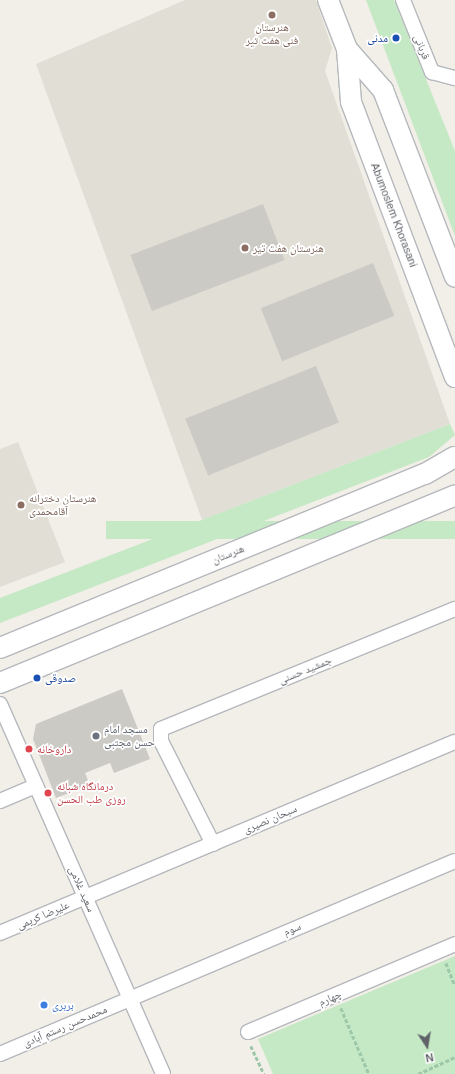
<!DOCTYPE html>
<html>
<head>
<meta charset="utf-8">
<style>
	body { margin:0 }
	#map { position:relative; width:455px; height:1074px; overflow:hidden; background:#f1efe8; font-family:Arial,"Noto Naskh Arabic",sans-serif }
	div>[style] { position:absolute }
	.education>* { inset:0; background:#e1ded6 }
	.green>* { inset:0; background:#c5e8c5; transform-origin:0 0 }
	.building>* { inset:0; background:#cccac5; transform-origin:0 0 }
	.path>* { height:2.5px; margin-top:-1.25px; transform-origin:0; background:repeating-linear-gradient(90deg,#9cc7a9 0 4px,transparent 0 6px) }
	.roads { filter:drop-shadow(1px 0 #b5b8bc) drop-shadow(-1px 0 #b5b8bc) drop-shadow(0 1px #b5b8bc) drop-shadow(0 -1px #b5b8bc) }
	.minor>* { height:14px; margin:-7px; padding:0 7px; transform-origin:7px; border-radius:7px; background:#fff }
	.secondary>* { height:20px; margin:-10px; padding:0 10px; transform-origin:10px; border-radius:10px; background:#fff }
	.dots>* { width:11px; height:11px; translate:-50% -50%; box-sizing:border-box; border:2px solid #fff; border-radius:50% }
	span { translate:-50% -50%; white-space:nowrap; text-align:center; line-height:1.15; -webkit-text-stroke:3.5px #fff; paint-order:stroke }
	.education-label { font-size:11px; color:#785e54 }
	.left { translate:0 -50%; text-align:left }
	.transit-label { font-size:11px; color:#164399 }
	.right { translate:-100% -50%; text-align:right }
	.street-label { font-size:11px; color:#5f6368 }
	.worship-label { font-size:11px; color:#5b616d }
	.health-label { font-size:11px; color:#be3a42 }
	.shop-label { font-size:11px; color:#366cbe }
	.north { position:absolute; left:407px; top:1026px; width:40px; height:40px; -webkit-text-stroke:3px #fff; paint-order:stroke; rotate:168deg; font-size:11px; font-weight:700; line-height:16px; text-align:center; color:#5f6368 }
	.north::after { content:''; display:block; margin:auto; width:14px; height:18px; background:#5f6368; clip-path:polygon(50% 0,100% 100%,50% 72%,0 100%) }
</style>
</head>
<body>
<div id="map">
	<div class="education">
		<i style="clip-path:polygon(185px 0,316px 0,332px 48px,325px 71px,450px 424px,202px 520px,36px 64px)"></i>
		<i style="clip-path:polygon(18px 442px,65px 562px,0 587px,0 449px)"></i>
	</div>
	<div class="green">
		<i style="clip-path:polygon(366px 0,394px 0,455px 151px,455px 236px)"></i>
		<i style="clip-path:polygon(450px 424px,455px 435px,429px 457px,0 623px,0 598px)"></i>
		<i style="left:455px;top:521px;width:18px;height:349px;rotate:90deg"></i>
		<i style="clip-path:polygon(455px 956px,455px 1074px,273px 1074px,258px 1039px)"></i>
	</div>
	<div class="building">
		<i style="left:263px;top:204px;width:60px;height:142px;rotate:69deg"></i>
		<i style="left:373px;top:263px;width:57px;height:121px;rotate:68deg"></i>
		<i style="left:316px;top:366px;width:61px;height:141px;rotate:68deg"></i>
		<i style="clip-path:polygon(122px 689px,150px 759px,114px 773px,110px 763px,85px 773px,90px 785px,56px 798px,33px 739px,36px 724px)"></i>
	</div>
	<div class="path">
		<i style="left:446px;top:963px;width:24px;rotate:68deg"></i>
		<i style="left:341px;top:1008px;width:72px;rotate:67deg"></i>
		<i style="left:251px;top:1046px;width:31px;rotate:65deg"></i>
		<i style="left:418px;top:1074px;width:41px;rotate:-24.7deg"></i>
	</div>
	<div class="roads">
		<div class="minor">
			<i style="left:403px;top:0;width:78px;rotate:68.1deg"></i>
			<i style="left:432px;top:72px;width:24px;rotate:15deg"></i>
			<i style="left:0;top:704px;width:404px;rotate:66.2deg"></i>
			<i style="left:0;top:801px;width:39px;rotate:-23deg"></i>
			<i style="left:213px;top:844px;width:115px;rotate:-116.8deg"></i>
			<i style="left:161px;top:741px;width:12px;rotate:-90deg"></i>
			<i style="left:161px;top:729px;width:318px;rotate:-22.2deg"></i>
			<i style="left:0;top:933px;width:493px;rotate:-22.8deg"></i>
			<i style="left:248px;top:1032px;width:225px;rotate:-23deg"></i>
			<i style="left:0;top:1054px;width:494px;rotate:-23deg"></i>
		</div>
		<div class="secondary">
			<i style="left:328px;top:0;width:53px;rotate:68.8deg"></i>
			<i style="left:347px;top:49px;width:53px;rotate:85.7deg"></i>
			<i style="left:351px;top:102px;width:294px;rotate:69.3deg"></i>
			<i style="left:347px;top:49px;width:55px;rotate:48.7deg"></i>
			<i style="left:383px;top:90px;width:200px;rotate:68.9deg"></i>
			<i style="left:0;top:648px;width:459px;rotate:-22.3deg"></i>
			<i style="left:425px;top:474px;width:34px;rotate:-30deg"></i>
			<i style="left:0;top:683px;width:492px;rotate:-22.4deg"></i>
		</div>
	</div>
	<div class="dots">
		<i style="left:272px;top:15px;background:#8d6e63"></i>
		<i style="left:396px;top:38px;background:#1a4fb4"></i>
		<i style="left:245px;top:248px;background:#8d6e63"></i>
		<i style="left:21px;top:505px;background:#8d6e63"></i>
		<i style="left:37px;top:678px;background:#1a4fb4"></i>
		<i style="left:96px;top:736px;background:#6b7280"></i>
		<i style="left:29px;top:749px;background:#e0444e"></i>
		<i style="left:48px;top:793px;background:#e0444e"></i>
		<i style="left:44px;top:1005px;background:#3f7fe0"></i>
	</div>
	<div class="education-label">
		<span style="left:272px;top:34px">هنرستان<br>فنی هفت تیر</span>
		<span class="left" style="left:253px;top:248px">هنرستان هفت تیر</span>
		<span class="left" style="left:29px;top:505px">هنرستان دخترانه<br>آقامحمدی</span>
	</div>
	<div class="transit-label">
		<span class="right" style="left:388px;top:38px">مدنی</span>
		<span class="left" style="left:45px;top:678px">صدوقی</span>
	</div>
	<div class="street-label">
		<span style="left:422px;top:47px;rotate:68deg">قربانی</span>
		<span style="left:394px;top:215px;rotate:69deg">Abumoslem Khorasani</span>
		<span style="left:228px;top:554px;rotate:-22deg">هنرستان</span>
		<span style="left:305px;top:670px;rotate:-22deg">جمشید حسنی</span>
		<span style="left:270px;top:819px;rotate:-23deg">سبحان نصیری</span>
		<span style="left:82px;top:889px;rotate:66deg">سعید غلامی</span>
		<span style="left:43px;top:915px;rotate:-23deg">علیرضا کریمی</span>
		<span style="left:292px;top:929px;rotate:-23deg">سوم</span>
		<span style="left:330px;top:998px;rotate:-23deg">چهارم</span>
		<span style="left:65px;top:1026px;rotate:-23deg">محمدحسن رستم آبادی</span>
	</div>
	<div class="worship-label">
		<span class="left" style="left:104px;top:736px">مسجد امام<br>حسن مجتبی</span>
	</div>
	<div class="health-label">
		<span class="left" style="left:37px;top:749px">داروخانه</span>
		<span class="left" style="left:57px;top:793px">درمانگاه شبانه<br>روزی طب الحسن</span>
	</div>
	<div class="shop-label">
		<span class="left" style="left:52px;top:1005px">بربری</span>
	</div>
	<div class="north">N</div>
</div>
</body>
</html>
